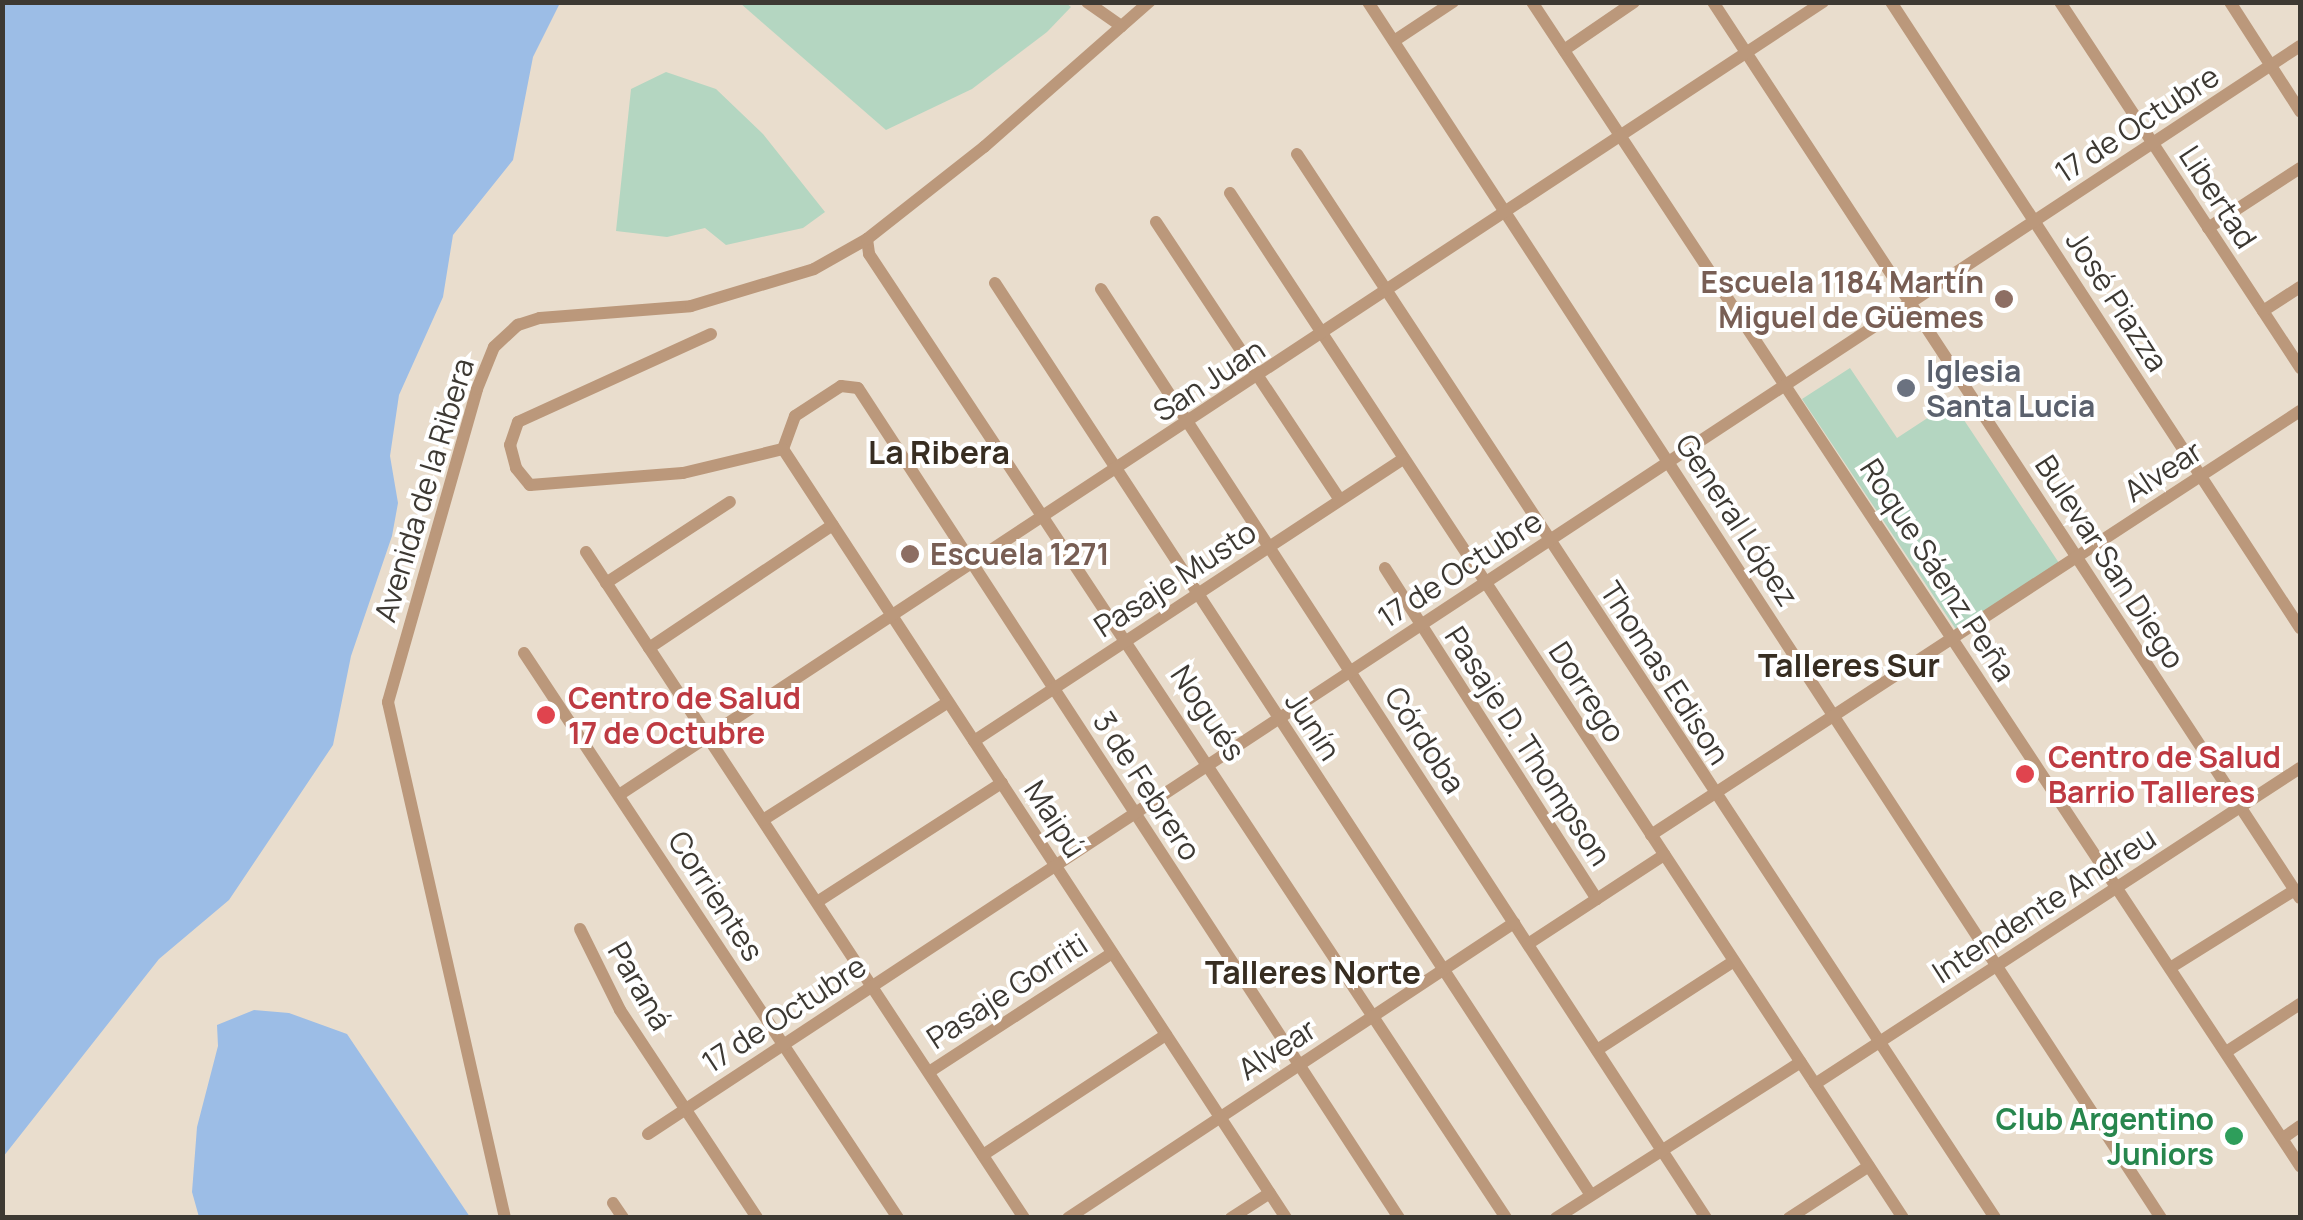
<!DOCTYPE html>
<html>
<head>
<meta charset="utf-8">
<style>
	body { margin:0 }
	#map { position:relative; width:2303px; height:1220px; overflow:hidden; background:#e9ddcd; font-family:Manrope,sans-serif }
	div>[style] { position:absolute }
	.green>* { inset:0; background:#b4d6c1 }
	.water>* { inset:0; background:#9cbde6 }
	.minor>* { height:12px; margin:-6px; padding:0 6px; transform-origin:6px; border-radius:6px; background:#bb987b }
	.dots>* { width:28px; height:28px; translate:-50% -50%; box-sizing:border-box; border:5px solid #fff; border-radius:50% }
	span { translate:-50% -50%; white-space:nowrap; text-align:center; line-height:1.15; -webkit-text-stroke:8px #fff; paint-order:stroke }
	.street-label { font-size:30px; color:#3d3933 }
	.education-label { font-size:30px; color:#785e54; font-weight:700 }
	.right { translate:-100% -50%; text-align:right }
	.left { translate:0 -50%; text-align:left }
	.worship-label { font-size:30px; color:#5b616d; font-weight:700 }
	.health-label { font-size:30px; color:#be3a42; font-weight:700 }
	.leisure-label { font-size:30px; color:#27864d; font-weight:700 }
	.neighbourhood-label { font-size:32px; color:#372d21; font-weight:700 }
	.frame { position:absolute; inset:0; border:5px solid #3d3933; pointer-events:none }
</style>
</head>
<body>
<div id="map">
	<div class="green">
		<i style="clip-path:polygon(1066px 3px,1071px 7px,1047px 32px,972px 89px,886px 130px,740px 3px)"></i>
		<i style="clip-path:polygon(666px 72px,716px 89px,763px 134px,825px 212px,803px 228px,726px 245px,705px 228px,667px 237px,616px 231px,631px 89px)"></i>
		<i style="clip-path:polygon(1850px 368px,1897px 438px,1952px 402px,2059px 563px,1957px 631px,1802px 399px)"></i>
	</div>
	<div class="water">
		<i style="clip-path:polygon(3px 2px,560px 3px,533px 57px,513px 160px,453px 235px,443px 297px,399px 395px,390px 456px,398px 503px,392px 536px,351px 656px,333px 745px,229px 900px,159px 959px,3px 1157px)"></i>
		<i style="clip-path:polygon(254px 1010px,289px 1013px,347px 1034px,470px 1217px,199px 1217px,192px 1192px,197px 1127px,218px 1046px,217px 1025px)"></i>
	</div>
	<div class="minor">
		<i style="left:1087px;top:2px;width:42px;rotate:35.2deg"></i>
		<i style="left:1368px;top:2px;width:1452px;rotate:56.89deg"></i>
		<i style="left:1532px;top:2px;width:1395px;rotate:56.58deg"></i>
		<i style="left:1713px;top:2px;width:1071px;rotate:56.77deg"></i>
		<i style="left:1891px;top:2px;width:748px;rotate:56.84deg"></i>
		<i style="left:2060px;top:2px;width:438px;rotate:56.7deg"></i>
		<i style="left:2230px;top:2px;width:130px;rotate:57.3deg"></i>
		<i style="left:1394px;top:41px;width:71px;rotate:-33.5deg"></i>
		<i style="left:1564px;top:50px;width:85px;rotate:-34.4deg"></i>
		<i style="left:1297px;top:154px;width:1273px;rotate:56.73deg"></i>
		<i style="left:1230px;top:193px;width:1226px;rotate:56.71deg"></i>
		<i style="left:1156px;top:222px;width:333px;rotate:56.5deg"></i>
		<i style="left:2208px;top:228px;width:110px;rotate:-33.1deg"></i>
		<i style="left:867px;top:239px;width:15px;rotate:82deg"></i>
		<i style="left:869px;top:254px;width:1155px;rotate:56.54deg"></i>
		<i style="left:995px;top:283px;width:1089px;rotate:56.84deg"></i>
		<i style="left:1101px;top:289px;width:1109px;rotate:56.93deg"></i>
		<i style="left:2263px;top:311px;width:44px;rotate:-33deg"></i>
		<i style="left:711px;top:334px;width:212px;rotate:155.5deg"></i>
		<i style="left:518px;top:422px;width:24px;rotate:109deg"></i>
		<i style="left:510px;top:445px;width:24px;rotate:75deg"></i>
		<i style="left:516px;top:468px;width:22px;rotate:51deg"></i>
		<i style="left:530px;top:485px;width:153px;rotate:-4.5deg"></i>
		<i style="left:683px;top:473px;width:103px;rotate:-13.5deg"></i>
		<i style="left:783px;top:449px;width:35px;rotate:-70deg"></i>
		<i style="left:795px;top:416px;width:55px;rotate:-33.1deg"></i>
		<i style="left:841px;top:386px;width:17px;rotate:7deg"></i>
		<i style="left:858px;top:388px;width:991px;rotate:56.9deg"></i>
		<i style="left:783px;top:449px;width:919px;rotate:56.81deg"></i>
		<i style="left:586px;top:552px;width:797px;rotate:56.67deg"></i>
		<i style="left:1385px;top:568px;width:393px;rotate:57.4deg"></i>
		<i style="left:606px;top:583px;width:148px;rotate:-33.2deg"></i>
		<i style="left:649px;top:648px;width:221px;rotate:-33.8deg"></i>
		<i style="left:524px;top:653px;width:678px;rotate:56.5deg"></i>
		<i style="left:974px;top:741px;width:513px;rotate:-33.32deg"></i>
		<i style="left:619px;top:795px;width:1442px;rotate:-33.37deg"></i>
		<i style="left:763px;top:820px;width:219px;rotate:-32.5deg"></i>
		<i style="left:1651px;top:835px;width:775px;rotate:-33.16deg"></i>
		<i style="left:817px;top:902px;width:220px;rotate:-32.8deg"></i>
		<i style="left:580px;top:929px;width:90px;rotate:63.7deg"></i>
		<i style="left:620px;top:1010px;width:249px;rotate:56.6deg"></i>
		<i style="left:1528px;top:944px;width:163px;rotate:-33.2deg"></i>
		<i style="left:2170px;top:968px;width:147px;rotate:-32deg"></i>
		<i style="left:1597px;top:1050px;width:163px;rotate:-33deg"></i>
		<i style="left:2226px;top:1052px;width:88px;rotate:-33deg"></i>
		<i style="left:929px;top:1072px;width:218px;rotate:-33deg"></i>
		<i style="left:1815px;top:1084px;width:579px;rotate:-33.09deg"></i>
		<i style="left:648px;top:1134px;width:1978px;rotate:-33.37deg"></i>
		<i style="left:2283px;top:1138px;width:21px;rotate:-35deg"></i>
		<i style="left:983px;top:1155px;width:219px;rotate:-33.3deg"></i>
		<i style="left:613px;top:1203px;width:18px;rotate:56deg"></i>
		<i style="left:505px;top:1218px;width:529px;rotate:-102.78deg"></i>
		<i style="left:388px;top:702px;width:325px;rotate:-74.1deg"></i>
		<i style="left:477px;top:389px;width:45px;rotate:-68deg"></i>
		<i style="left:494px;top:347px;width:33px;rotate:-43deg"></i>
		<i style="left:518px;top:325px;width:23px;rotate:-18deg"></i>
		<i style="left:540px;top:318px;width:151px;rotate:-4.5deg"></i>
		<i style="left:691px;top:306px;width:128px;rotate:-16.7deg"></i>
		<i style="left:814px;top:269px;width:61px;rotate:-29.5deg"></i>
		<i style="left:867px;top:239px;width:149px;rotate:-38.2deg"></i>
		<i style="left:984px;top:147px;width:220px;rotate:-41.3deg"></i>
		<i style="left:1068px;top:1218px;width:535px;rotate:-33.48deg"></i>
		<i style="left:1231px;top:1218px;width:46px;rotate:-32.7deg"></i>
		<i style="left:1556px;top:1218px;width:290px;rotate:-32.5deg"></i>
		<i style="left:1789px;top:1218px;width:95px;rotate:-33deg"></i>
	</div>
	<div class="dots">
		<i style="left:2004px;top:299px;background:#8d6e63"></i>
		<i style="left:1906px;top:388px;background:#6b7280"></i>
		<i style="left:910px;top:554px;background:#8d6e63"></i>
		<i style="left:546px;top:715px;background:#e0444e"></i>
		<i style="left:2025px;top:774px;background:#e0444e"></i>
		<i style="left:2234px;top:1136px;background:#2e9e5b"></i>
	</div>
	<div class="street-label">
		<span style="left:2137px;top:124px;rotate:-33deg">17 de Octubre</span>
		<span style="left:2218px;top:197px;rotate:57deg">Libertad</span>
		<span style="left:2117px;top:301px;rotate:57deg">José Piazza</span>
		<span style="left:1209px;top:380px;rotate:-33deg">San Juan</span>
		<span style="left:2163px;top:471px;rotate:-33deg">Alvear</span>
		<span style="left:424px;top:490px;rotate:-73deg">Avenida de la Ribera</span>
		<span style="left:1737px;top:520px;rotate:57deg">General López</span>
		<span style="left:2110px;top:562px;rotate:57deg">Bulevar San Diego</span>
		<span style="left:1460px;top:569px;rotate:-33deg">17 de Octubre</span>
		<span style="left:1938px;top:570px;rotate:57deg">Roque Sáenz Peña</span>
		<span style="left:1175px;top:579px;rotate:-33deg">Pasaje Musto</span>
		<span style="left:1665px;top:673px;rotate:57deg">Thomas Edison</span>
		<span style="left:1587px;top:692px;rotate:57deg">Dorrego</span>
		<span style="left:1208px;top:713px;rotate:56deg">Nogués</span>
		<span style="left:1313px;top:726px;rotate:57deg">Junín</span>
		<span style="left:1425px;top:740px;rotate:57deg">Córdoba</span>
		<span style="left:1528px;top:746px;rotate:57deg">Pasaje D. Thompson</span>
		<span style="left:1147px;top:786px;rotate:57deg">3 de Febrero</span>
		<span style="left:1055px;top:819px;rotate:57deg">Maipú</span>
		<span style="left:716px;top:896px;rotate:57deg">Corrientes</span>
		<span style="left:2044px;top:905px;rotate:-33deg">Intendente Andreu</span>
		<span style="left:640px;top:986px;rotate:60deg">Paraná</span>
		<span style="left:1007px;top:991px;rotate:-33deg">Pasaje Gorriti</span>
		<span style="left:784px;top:1014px;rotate:-33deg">17 de Octubre</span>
		<span style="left:1277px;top:1049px;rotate:-33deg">Alvear</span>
	</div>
	<div class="education-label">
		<span class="right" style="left:1984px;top:299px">Escuela 1184 Martín<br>Miguel de Güemes</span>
		<span class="left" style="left:930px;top:554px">Escuela 1271</span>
	</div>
	<div class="worship-label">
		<span class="left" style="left:1926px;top:388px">Iglesia<br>Santa Lucia</span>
	</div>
	<div class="health-label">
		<span class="left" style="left:568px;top:715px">Centro de Salud<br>17 de Octubre</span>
		<span class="left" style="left:2048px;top:774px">Centro de Salud<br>Barrio Talleres</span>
	</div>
	<div class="leisure-label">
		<span class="right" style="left:2214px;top:1136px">Club Argentino<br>Juniors</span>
	</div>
	<div class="neighbourhood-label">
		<span style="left:939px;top:452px">La Ribera</span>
		<span style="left:1849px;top:665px">Talleres Sur</span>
		<span style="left:1313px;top:972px">Talleres Norte</span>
	</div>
	<div class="frame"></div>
</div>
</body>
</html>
